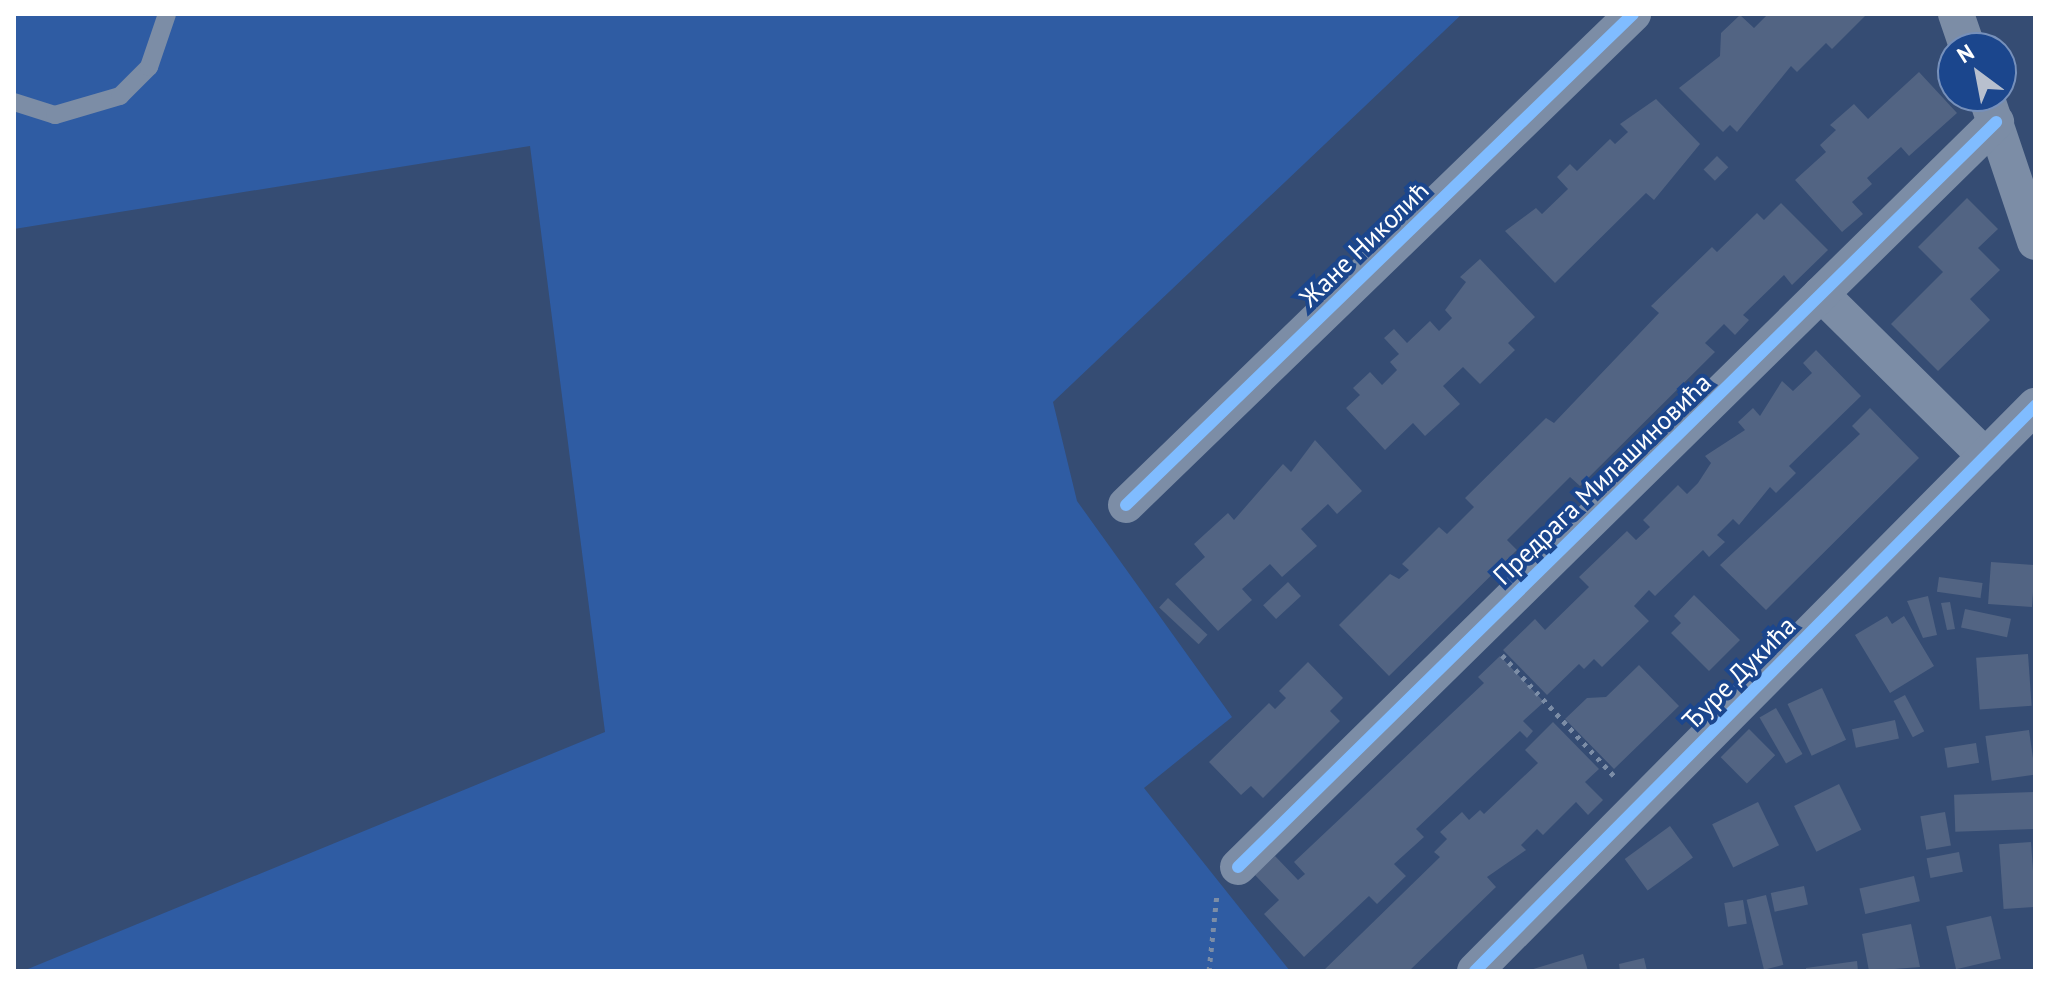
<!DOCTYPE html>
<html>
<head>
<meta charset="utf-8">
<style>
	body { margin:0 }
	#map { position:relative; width:2049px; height:985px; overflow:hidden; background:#354c73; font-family:"PT Sans",sans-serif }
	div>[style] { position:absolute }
	.green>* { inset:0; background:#2f5ca3 }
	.building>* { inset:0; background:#526483; transform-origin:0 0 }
	.path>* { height:5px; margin-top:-2.5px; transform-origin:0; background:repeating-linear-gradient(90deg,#7c8da6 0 4px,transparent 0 10px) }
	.lane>* { height:18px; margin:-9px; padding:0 9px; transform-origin:9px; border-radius:9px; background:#7c8da6 }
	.street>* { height:36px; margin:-18px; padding:0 18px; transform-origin:18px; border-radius:18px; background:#7c8da6 }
	.cycleway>* { height:12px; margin:-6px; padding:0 6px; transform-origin:6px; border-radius:6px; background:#80bcff }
	span { translate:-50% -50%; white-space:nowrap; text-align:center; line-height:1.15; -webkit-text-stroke:8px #1b468d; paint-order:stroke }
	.street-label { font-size:26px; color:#fff }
	.frame { position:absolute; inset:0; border:16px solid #fff; pointer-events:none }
	.north { position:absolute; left:1937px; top:32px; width:80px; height:80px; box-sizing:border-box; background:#1b468d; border:2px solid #7690bb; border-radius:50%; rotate:328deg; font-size:22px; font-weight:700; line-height:32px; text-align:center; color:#fff }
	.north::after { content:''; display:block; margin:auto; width:28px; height:36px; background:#b8c0ce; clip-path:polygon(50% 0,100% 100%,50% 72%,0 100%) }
</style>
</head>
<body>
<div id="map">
	<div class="green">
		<i style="clip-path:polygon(14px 14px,1462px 14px,1053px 402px,1077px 501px,1232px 717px,1144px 788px,1290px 971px,23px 971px,605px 732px,530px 146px,14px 229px)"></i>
	</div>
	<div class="building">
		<i style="clip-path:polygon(1768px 14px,1865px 16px,1832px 49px,1826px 43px,1797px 72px,1791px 66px,1737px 132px,1730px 125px,1723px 132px,1679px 88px,1720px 56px,1721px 33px,1740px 15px,1754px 28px)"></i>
		<i style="clip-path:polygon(1919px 72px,1957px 113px,1909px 156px,1901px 147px,1867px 178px,1872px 184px,1852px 202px,1863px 214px,1842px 232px,1795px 180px,1826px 152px,1820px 145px,1836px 130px,1830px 125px,1854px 104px,1868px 119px)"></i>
		<i style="clip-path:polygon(1656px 99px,1700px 144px,1654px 200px,1646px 193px,1555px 283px,1505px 231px,1536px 208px,1542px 214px,1568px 189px,1557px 177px,1570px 164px,1577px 171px,1610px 139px,1615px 144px,1628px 132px,1620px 124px)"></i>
		<i style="left:1717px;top:156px;width:16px;height:19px;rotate:45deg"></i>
		<i style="clip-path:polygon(1967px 198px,1998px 229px,1978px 248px,2000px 270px,1970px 299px,1990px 320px,1938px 371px,1891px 324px,1943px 272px,1918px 247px)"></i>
		<i style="clip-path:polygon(1781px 203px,1828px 250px,1792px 285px,1784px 275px,1743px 315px,1749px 320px,1735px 335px,1724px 324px,1705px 343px,1715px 352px,1580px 486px,1570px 477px,1507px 540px,1517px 550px,1389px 676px,1339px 625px,1390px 574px,1399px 579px,1409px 570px,1402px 564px,1439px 527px,1447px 534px,1474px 507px,1465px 498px,1546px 418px,1554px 423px,1659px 313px,1651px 306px,1712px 247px,1717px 252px,1757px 213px,1764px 220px)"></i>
		<i style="clip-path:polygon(1480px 259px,1535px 317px,1508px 343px,1515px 350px,1480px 384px,1463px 367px,1443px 386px,1460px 404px,1425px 436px,1413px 423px,1385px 450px,1346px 408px,1360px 395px,1353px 388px,1370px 372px,1382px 385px,1397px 370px,1390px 362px,1399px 354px,1384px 338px,1394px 329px,1407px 343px,1430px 321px,1439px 331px,1452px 318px,1445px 310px,1466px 282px,1460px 277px)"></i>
		<i style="clip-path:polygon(1816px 350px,1861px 396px,1789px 466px,1796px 473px,1776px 493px,1770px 487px,1739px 525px,1733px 519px,1717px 535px,1725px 542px,1709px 557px,1703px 550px,1655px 596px,1649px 590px,1634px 606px,1649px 621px,1602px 667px,1594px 659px,1584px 669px,1579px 664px,1547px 695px,1503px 650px,1535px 619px,1545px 630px,1589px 587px,1579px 577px,1627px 531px,1636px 540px,1650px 527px,1643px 520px,1678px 485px,1687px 494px,1698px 483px,1711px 463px,1705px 456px,1745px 430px,1738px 422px,1753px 408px,1760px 416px,1782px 381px,1793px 391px,1812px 373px,1803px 363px)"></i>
		<i style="clip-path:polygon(1870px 408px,1919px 458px,1766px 610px,1720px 565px,1860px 434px,1852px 426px)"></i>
		<i style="clip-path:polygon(1315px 440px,1362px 491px,1337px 514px,1328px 504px,1301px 529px,1317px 546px,1282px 577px,1270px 564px,1242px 589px,1252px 600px,1218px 631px,1175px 584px,1205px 557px,1194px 544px,1228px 513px,1234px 520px,1283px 464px,1291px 472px)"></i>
		<i style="left:1991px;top:562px;width:44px;height:42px;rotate:4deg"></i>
		<i style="left:1939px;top:577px;width:44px;height:15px;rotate:8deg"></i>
		<i style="left:1288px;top:582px;width:19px;height:34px;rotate:47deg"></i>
		<i style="clip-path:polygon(1694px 595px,1740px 640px,1709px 671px,1671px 633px,1681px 623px,1674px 616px)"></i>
		<i style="clip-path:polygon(1928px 596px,1937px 635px,1923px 638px,1907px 601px)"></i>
		<i style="left:1168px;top:598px;width:54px;height:13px;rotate:43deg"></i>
		<i style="clip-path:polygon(1950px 602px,1955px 629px,1947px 630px,1941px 603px)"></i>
		<i style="left:1965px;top:609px;width:47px;height:19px;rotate:12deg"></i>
		<i style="clip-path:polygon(1887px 616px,1892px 624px,1904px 616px,1934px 666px,1890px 693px,1855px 635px)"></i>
		<i style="left:2028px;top:654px;width:52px;height:52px;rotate:86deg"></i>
		<i style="clip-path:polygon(1500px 656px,1544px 702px,1523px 721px,1533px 731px,1527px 738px,1520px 731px,1416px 829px,1424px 837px,1394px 864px,1406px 876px,1377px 904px,1369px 896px,1304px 957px,1264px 914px,1279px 900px,1255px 875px,1275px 856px,1298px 880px,1305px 874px,1294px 862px,1484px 683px,1478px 677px)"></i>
		<i style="clip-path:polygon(1308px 662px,1343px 698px,1330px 711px,1340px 721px,1263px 798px,1251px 786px,1241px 795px,1209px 762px,1269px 703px,1275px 709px,1286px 698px,1279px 691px)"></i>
		<i style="clip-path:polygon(1639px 665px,1679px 706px,1614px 769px,1565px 719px,1587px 698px,1606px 697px)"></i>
		<i style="left:1822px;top:688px;width:57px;height:38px;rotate:65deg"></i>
		<i style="left:1905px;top:695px;width:41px;height:13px;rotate:62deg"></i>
		<i style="left:1776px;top:708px;width:53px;height:19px;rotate:60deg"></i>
		<i style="left:1895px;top:720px;width:19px;height:44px;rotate:78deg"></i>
		<i style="clip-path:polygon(1553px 722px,1599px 769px,1585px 782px,1603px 800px,1588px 815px,1576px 802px,1543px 835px,1537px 829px,1521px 845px,1526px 850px,1487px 877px,1496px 887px,1409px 971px,1323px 971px,1440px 857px,1434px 852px,1447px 839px,1440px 832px,1462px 812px,1469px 820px,1480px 810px,1484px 814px,1538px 763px,1525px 750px)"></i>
		<i style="left:1749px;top:729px;width:37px;height:40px;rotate:45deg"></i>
		<i style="left:2029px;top:730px;width:45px;height:44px;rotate:82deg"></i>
		<i style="left:1976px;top:743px;width:20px;height:32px;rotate:81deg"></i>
		<i style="left:1839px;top:784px;width:51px;height:50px;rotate:64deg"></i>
		<i style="left:2034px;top:792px;width:37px;height:80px;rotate:88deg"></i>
		<i style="left:1758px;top:802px;width:48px;height:51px;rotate:64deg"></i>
		<i style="left:1945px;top:812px;width:34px;height:25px;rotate:80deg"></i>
		<i style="left:1670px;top:826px;width:39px;height:56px;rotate:54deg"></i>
		<i style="left:2031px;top:842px;width:65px;height:32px;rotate:86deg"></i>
		<i style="left:1959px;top:852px;width:20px;height:33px;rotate:79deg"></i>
		<i style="left:1914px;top:876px;width:26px;height:56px;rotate:77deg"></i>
		<i style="left:1804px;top:886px;width:19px;height:34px;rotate:78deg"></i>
		<i style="left:1766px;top:895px;width:72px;height:20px;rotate:76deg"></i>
		<i style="left:1743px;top:900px;width:24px;height:19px;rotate:81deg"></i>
		<i style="left:1991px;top:916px;width:44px;height:46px;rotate:77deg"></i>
		<i style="clip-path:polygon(1911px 924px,1920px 967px,1869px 971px,1862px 934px)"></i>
		<i style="clip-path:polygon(1583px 954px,1588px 971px,1530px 971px,1530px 970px)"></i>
		<i style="clip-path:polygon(1644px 958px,1647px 971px,1620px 971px,1619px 964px)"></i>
		<i style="clip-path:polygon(1857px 961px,1858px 971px,1806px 971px,1806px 968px)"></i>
	</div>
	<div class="path">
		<i style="left:1502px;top:655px;width:169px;rotate:47.2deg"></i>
		<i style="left:1209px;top:971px;width:78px;rotate:-84.1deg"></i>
	</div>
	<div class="lane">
		<i style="left:14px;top:102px;width:43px;rotate:17.6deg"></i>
		<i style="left:55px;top:115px;width:68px;rotate:-16.3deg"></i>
		<i style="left:120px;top:96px;width:41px;rotate:-45deg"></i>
		<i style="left:149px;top:67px;width:56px;rotate:-71.2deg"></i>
	</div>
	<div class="street">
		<i style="left:1956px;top:14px;width:36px;rotate:71deg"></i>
		<i style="left:1986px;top:96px;width:154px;rotate:71.4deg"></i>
		<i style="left:1821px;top:294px;width:231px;rotate:44.6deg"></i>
		<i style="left:1126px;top:505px;width:706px;rotate:-44.08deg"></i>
		<i style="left:1238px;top:867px;width:1063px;rotate:-44.5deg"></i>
		<i style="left:1475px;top:971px;width:796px;rotate:-45.25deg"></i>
	</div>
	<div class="cycleway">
		<i style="left:1126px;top:505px;width:706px;rotate:-44.08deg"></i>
		<i style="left:1238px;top:867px;width:1063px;rotate:-44.5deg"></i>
		<i style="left:1475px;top:971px;width:796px;rotate:-45.25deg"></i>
	</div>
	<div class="street-label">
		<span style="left:1364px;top:244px;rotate:-44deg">Жане Николић</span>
		<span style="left:1602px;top:479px;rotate:-44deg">Предрага Милашиновића</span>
		<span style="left:1739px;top:673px;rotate:-45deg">Ђуре Дукића</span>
	</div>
	<div class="frame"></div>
	<div class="north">N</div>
</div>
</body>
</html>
